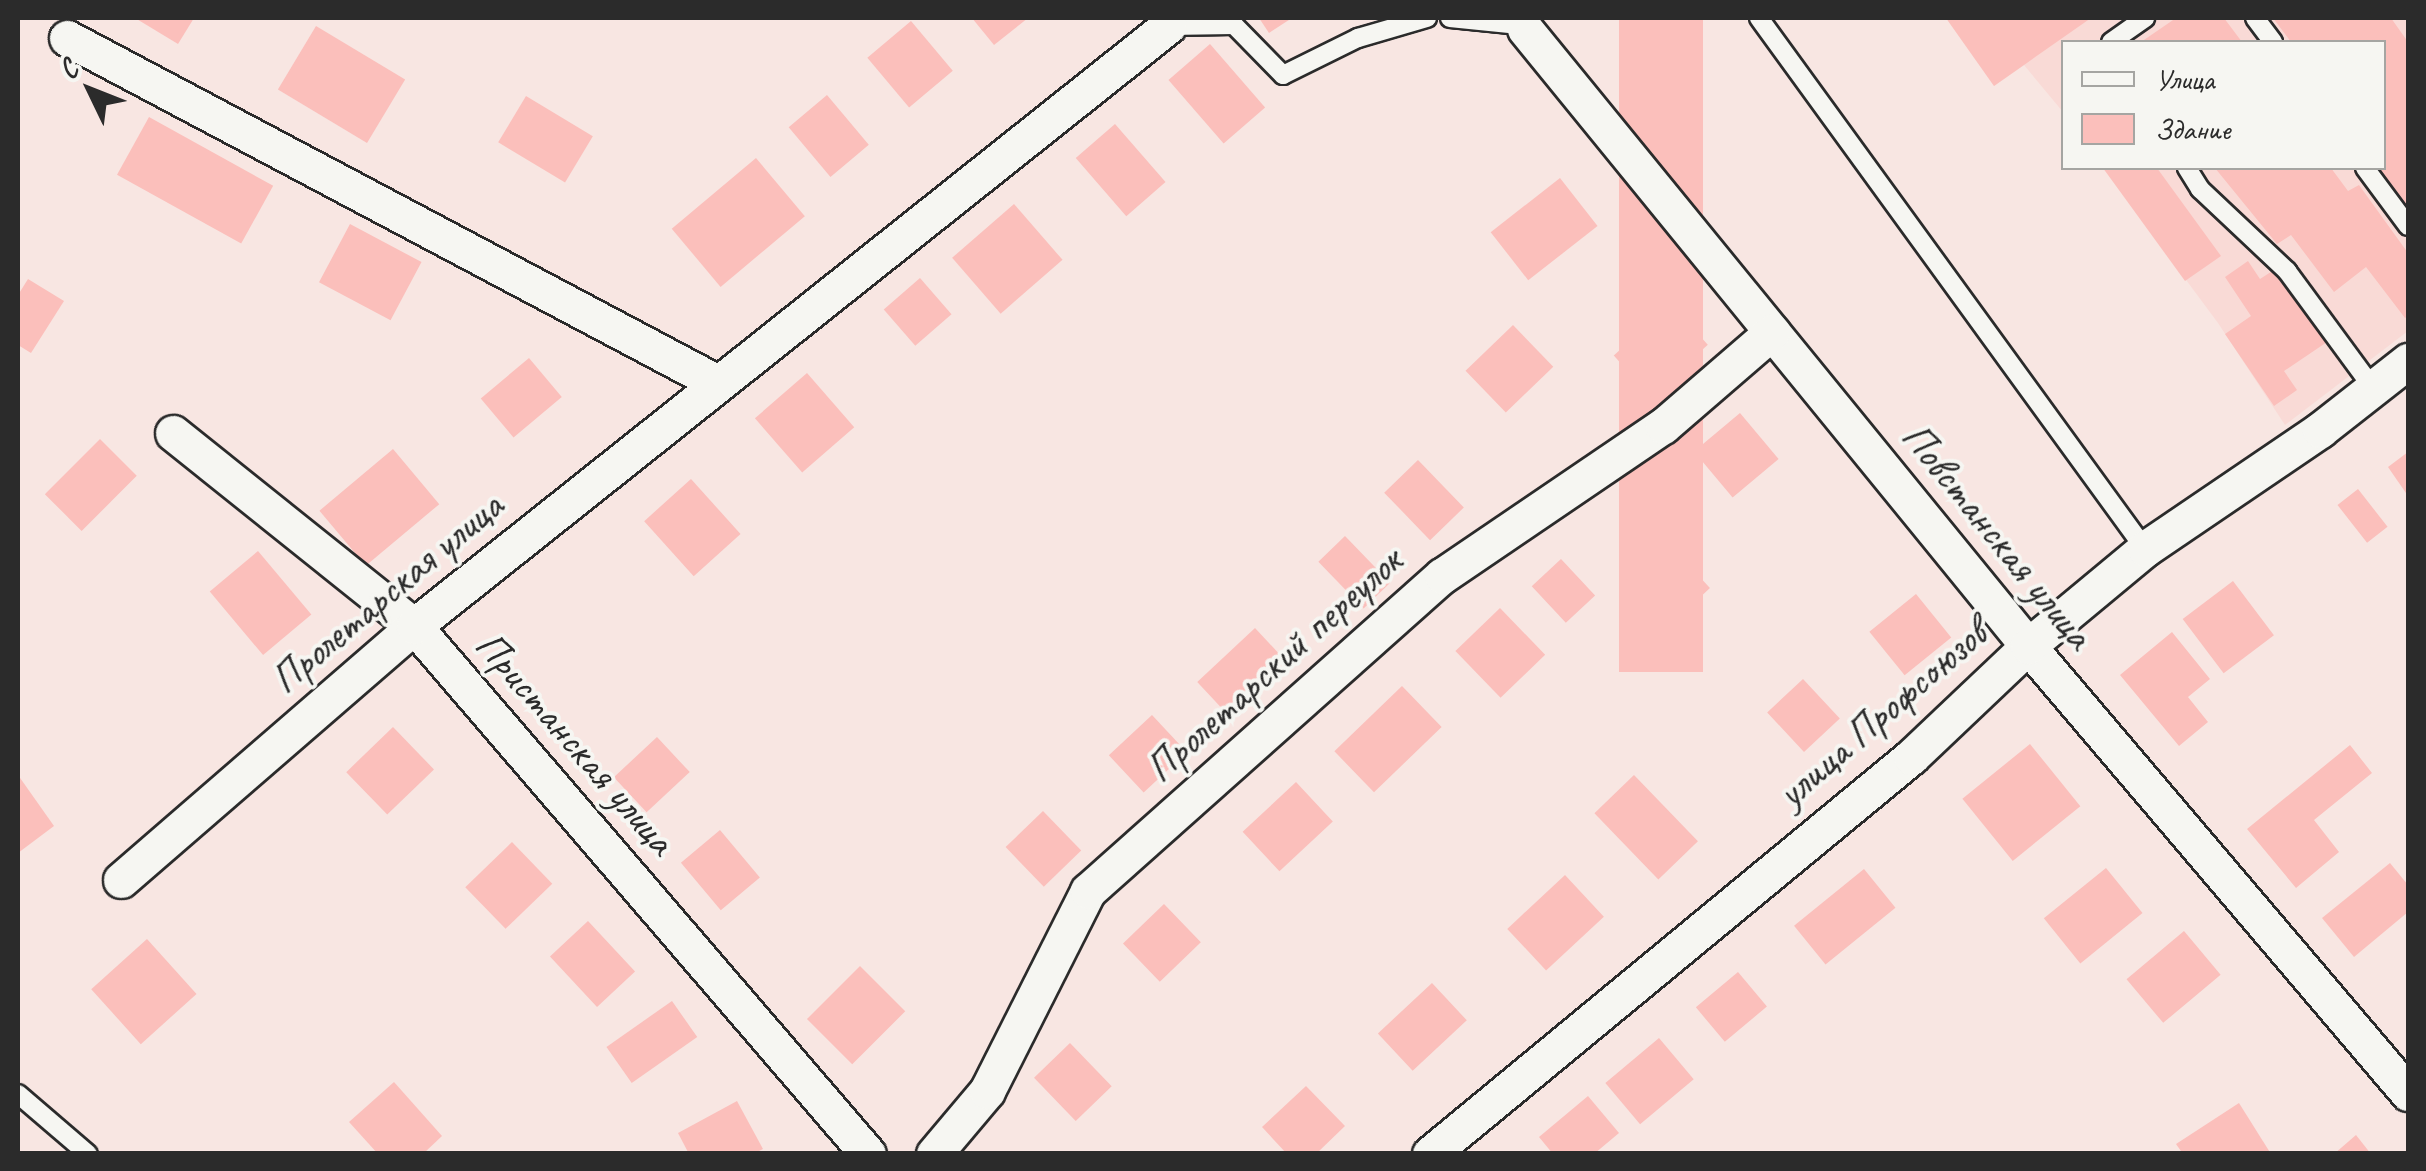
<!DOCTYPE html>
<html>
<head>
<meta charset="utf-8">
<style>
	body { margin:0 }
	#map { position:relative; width:2426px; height:1171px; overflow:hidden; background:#f8e6e2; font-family:Caveat,sans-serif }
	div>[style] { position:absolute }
	.built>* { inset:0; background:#f9dad6 }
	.building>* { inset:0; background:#fbbfbb; transform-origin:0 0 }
	.roads { filter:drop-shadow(2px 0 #2b2b2b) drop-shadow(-2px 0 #2b2b2b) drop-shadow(0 2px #2b2b2b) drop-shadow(0 -2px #2b2b2b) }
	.service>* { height:18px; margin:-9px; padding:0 9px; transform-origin:9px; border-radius:9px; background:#f6f6f2 }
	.minor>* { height:35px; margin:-17.5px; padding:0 17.5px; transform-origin:17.5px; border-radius:17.5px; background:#f6f6f2 }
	span { translate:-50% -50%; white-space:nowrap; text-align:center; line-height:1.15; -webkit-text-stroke:8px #f6f6f2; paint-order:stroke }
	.street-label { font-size:42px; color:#2b2b2b }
	.frame { position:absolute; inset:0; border:20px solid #2b2b2b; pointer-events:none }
	.legend { position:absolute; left:2061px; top:40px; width:325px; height:130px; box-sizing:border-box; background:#f6f6f2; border:2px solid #a5a5a2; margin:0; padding:12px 18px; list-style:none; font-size:30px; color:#2b2b2b }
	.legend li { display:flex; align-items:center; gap:20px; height:50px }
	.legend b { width:50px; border:2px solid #a5a5a2 }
	.north { position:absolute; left:40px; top:40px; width:100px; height:100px; -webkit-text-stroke:8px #f6f6f2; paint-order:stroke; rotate:313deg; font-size:28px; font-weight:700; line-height:40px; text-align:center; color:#2b2b2b }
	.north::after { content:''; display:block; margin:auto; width:35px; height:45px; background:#2b2b2b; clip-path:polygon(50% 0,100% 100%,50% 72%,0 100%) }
</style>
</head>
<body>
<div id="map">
	<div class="built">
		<i style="clip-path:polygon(1946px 18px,2408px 18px,2408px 331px,2285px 425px,2218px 323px,2103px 168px,2384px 168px,2384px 42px,2064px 42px,2063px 112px,2024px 65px,1994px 86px)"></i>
	</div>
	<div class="building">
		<i style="clip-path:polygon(135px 18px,194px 18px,178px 44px)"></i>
		<i style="clip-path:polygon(972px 18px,1028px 18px,994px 45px)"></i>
		<i style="clip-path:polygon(1259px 18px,1292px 18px,1269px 33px)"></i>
		<i style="left:1619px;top:18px;width:84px;height:654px"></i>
		<i style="clip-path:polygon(1946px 18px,2091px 18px,1994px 86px)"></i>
		<i style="clip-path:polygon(2176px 18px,2224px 18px,2242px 42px,2141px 42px)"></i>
		<i style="clip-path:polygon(2273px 18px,2391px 18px,2408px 42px,2408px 209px,2379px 168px,2384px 168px,2384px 42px,2291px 42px)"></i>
		<i style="left:911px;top:21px;width:65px;height:57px;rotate:50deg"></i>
		<i style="left:316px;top:26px;width:104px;height:74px;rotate:31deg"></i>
		<i style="left:1210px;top:44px;width:84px;height:55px;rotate:49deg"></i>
		<i style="left:827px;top:95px;width:65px;height:50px;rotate:50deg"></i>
		<i style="left:526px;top:96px;width:78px;height:54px;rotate:31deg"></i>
		<i style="left:149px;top:117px;width:142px;height:66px;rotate:29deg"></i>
		<i style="left:1115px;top:124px;width:77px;height:52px;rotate:49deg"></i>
		<i style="left:756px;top:158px;width:76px;height:110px;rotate:50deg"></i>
		<i style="clip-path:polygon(2103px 168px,2157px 168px,2221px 256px,2185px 281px)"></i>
		<i style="clip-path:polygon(2215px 168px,2331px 168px,2348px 191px,2359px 185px,2408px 253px,2408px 316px,2405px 318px,2366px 267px,2334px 292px,2291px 235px,2277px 244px)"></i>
		<i style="left:1560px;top:178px;width:61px;height:88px;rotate:52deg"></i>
		<i style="left:1014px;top:204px;width:74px;height:82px;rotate:49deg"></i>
		<i style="left:350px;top:224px;width:81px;height:66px;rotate:28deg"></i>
		<i style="clip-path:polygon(2248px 261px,2260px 279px,2277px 268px,2327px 342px,2284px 371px,2297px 390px,2274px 406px,2225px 334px,2251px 316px,2225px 277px)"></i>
		<i style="left:920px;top:278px;width:48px;height:48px;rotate:49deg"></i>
		<i style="clip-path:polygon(28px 279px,64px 301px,31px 353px,18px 345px,18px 295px)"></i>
		<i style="left:1671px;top:304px;width:55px;height:77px;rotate:48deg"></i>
		<i style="left:1513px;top:325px;width:58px;height:66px;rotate:46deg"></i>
		<i style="left:529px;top:358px;width:51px;height:63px;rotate:50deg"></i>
		<i style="left:807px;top:373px;width:72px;height:69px;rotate:49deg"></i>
		<i style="left:1740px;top:413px;width:60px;height:60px;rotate:50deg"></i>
		<i style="left:100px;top:439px;width:52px;height:78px;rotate:45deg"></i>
		<i style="left:393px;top:449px;width:72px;height:96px;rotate:50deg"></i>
		<i style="clip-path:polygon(2408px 452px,2408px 496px,2388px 467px)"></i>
		<i style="left:1418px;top:460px;width:66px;height:47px;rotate:46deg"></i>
		<i style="left:691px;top:479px;width:74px;height:63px;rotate:48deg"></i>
		<i style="left:2358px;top:489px;width:48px;height:26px;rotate:52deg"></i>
		<i style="left:1345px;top:536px;width:65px;height:37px;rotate:46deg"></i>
		<i style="left:1667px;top:542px;width:63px;height:55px;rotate:47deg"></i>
		<i style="left:258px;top:551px;width:83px;height:63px;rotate:50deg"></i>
		<i style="left:1561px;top:559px;width:50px;height:40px;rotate:47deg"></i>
		<i style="left:2233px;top:581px;width:68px;height:63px;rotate:53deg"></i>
		<i style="left:1916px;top:594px;width:56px;height:60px;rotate:51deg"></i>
		<i style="left:1500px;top:608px;width:65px;height:62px;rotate:46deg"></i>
		<i style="left:1255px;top:628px;width:50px;height:79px;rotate:47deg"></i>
		<i style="clip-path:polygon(2172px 632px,2210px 679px,2188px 697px,2208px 722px,2179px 746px,2120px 675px)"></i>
		<i style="left:1803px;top:679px;width:54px;height:49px;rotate:47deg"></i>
		<i style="left:1402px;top:686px;width:57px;height:94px;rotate:46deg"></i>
		<i style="left:1152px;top:715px;width:51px;height:59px;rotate:47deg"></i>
		<i style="left:393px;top:727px;width:59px;height:65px;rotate:46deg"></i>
		<i style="left:657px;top:737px;width:48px;height:59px;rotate:47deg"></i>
		<i style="left:2030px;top:744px;width:80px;height:87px;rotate:51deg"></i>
		<i style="clip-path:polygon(2350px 745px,2372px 773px,2314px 820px,2339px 852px,2296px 888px,2247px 829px)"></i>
		<i style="clip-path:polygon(18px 775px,54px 826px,18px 853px)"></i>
		<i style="left:1634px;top:775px;width:92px;height:55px;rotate:46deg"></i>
		<i style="left:1296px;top:782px;width:54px;height:73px;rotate:47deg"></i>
		<i style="left:1043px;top:811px;width:55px;height:52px;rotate:46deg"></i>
		<i style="left:720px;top:830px;width:62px;height:51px;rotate:50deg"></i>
		<i style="left:512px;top:842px;width:58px;height:65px;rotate:46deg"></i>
		<i style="clip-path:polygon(2390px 863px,2408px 885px,2408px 912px,2354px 957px,2322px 918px)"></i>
		<i style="left:2106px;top:868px;width:58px;height:80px;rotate:51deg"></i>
		<i style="left:1864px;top:869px;width:50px;height:90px;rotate:51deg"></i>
		<i style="left:1565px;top:875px;width:57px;height:79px;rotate:47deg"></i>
		<i style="left:1164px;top:904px;width:53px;height:57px;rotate:46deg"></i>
		<i style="left:588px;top:921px;width:69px;height:52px;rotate:47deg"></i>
		<i style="left:2184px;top:931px;width:57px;height:75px;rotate:50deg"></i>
		<i style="left:147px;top:939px;width:74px;height:75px;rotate:48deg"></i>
		<i style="left:860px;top:966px;width:64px;height:75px;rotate:45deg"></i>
		<i style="left:1738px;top:972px;width:45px;height:55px;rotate:50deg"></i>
		<i style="left:1432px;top:983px;width:51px;height:74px;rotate:47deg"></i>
		<i style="left:672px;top:1001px;width:44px;height:80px;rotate:55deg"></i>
		<i style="left:1659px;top:1038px;width:54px;height:70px;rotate:50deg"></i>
		<i style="left:1070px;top:1043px;width:60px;height:50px;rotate:46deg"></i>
		<i style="clip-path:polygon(394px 1082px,442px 1136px,423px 1154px,378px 1154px,349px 1122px)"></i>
		<i style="clip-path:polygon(1306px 1086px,1345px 1126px,1316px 1154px,1287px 1154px,1262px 1127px)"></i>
		<i style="clip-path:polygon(1588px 1096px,1619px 1133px,1594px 1154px,1553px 1154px,1539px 1137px)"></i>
		<i style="clip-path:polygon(737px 1101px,763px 1149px,753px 1154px,689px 1154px,678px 1133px)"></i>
		<i style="clip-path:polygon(2239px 1103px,2271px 1154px,2183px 1154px,2176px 1144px)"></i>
		<i style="clip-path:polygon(2356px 1135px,2371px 1154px,2334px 1154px)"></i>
	</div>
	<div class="roads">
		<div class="service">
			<i style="left:1450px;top:18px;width:77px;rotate:5.9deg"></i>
			<i style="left:1759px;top:18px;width:656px;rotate:53.99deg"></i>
			<i style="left:2255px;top:18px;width:30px;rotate:53deg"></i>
			<i style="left:1168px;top:26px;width:66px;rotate:-0.9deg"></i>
			<i style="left:1234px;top:25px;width:70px;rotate:45.6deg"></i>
			<i style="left:1283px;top:75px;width:84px;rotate:-26.3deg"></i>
			<i style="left:1358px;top:38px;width:72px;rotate:-16.2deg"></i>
			<i style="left:2111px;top:42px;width:42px;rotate:-35.2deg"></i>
			<i style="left:2187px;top:168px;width:25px;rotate:58deg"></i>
			<i style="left:2200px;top:189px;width:120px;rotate:43.3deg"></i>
			<i style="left:2287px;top:271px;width:145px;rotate:53.7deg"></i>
			<i style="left:2365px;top:168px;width:72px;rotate:53.4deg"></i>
			<i style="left:18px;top:1094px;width:92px;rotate:40.6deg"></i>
		</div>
		<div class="minor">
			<i style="left:1525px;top:29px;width:796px;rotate:50.81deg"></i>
			<i style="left:2028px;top:646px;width:587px;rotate:49.63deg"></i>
			<i style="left:67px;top:38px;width:735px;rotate:27.93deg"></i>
			<i style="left:173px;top:433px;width:309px;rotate:38.7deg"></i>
			<i style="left:414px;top:626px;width:696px;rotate:49.31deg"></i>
			<i style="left:121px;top:880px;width:388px;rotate:-40.9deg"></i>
			<i style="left:414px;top:626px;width:964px;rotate:-38.51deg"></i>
			<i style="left:934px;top:1154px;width:82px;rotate:-49.9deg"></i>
			<i style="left:987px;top:1091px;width:224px;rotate:-63.2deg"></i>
			<i style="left:1088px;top:891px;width:474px;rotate:-41.7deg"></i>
			<i style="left:1442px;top:576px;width:267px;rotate:-34.2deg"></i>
			<i style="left:1663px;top:426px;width:144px;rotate:-40.8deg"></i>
			<i style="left:1430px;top:1154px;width:624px;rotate:-39.54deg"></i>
			<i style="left:1911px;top:757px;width:161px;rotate:-43.5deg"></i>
			<i style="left:2028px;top:646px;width:152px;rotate:-39.7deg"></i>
			<i style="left:2145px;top:549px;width:212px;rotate:-34.2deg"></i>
			<i style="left:2320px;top:430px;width:112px;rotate:-38.1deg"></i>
		</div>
	</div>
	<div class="street-label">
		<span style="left:1997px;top:536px;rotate:51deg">Повстанская улица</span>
		<span style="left:387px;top:593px;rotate:-40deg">Пролетарская улица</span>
		<span style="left:1274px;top:665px;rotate:-42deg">Пролетарский переулок</span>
		<span style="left:1882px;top:714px;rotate:-41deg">улица Профсоюзов</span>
		<span style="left:575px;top:743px;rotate:49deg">Пристанская улица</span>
	</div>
	<div class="frame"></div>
	<ul class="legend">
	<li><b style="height:12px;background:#f6f6f2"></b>Улица</li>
	<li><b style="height:28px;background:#fbbfbb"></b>Здание</li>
	</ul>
	<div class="north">С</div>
</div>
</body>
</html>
